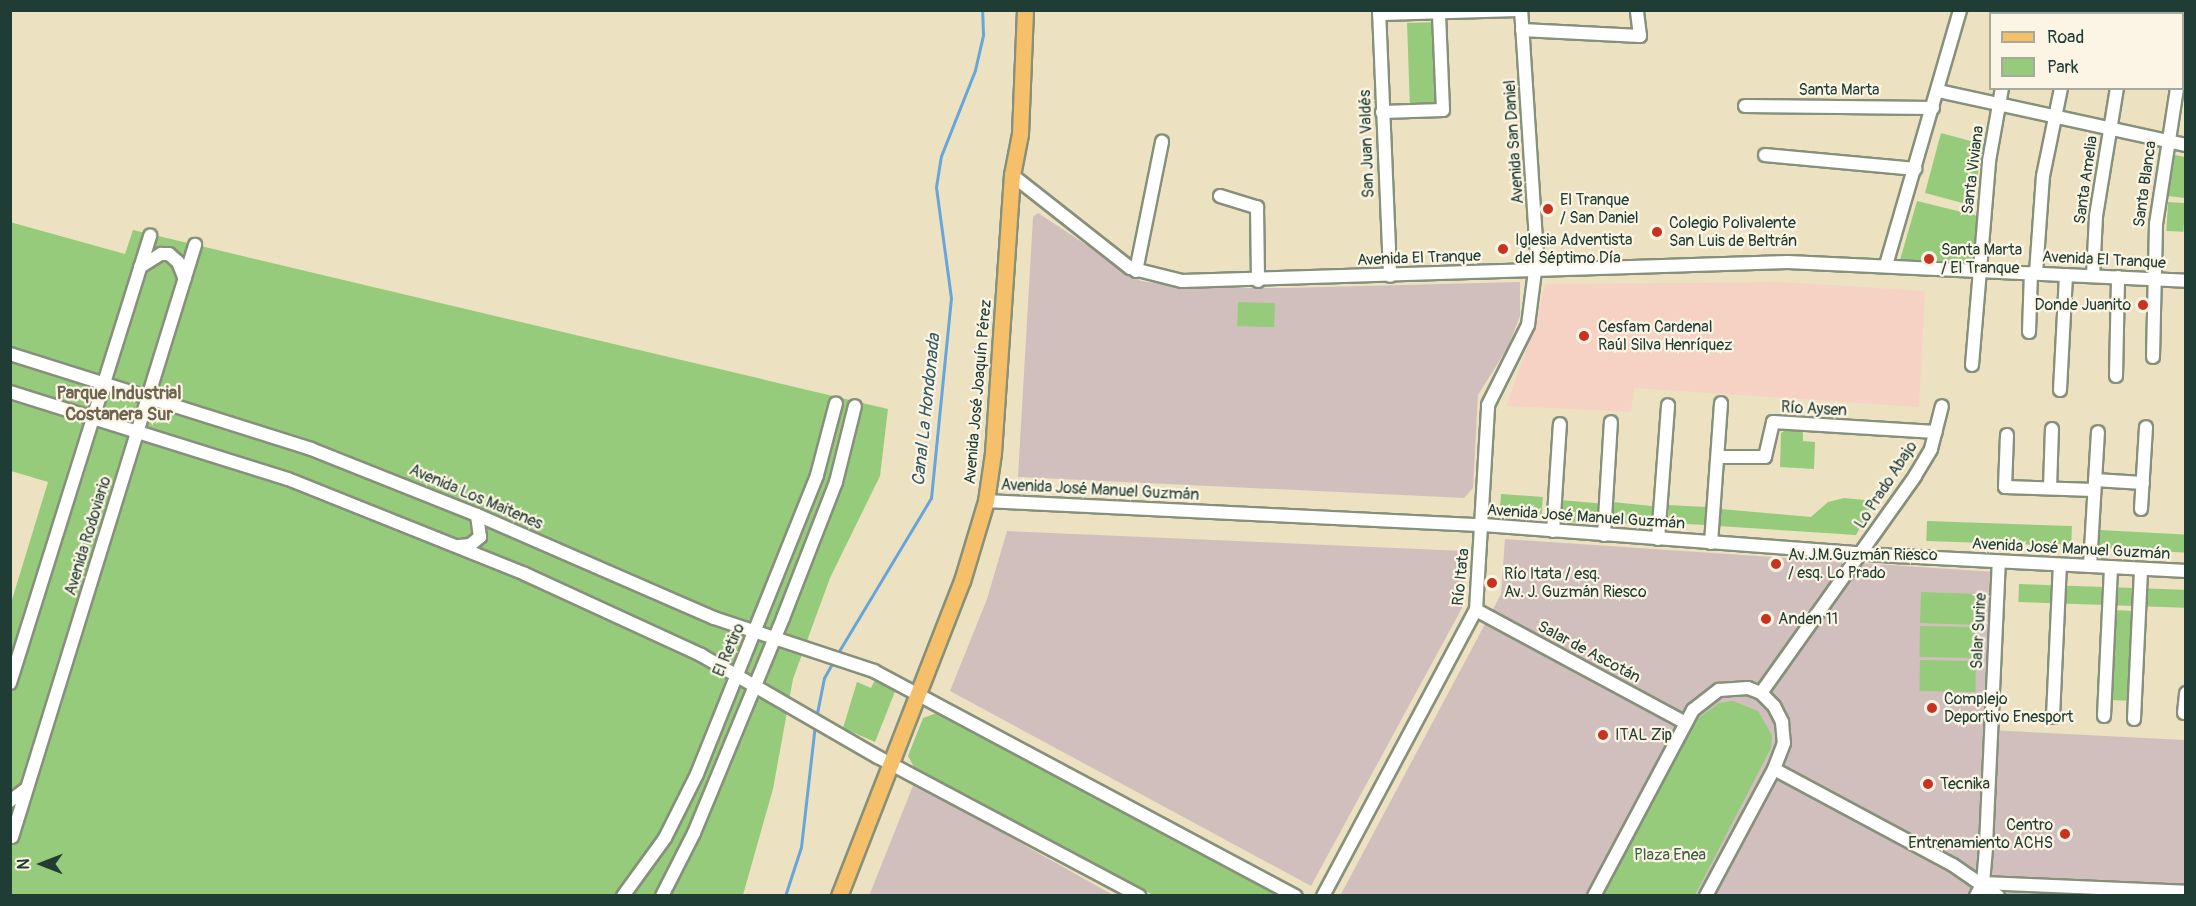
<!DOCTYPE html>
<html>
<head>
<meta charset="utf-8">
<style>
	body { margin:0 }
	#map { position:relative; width:2196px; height:906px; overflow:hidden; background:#ece2c1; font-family:Pangolin,sans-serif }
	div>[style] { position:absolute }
	.built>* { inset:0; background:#f6d2c4 }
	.industrial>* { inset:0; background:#d1bfbe }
	.green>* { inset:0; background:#96cb7c; transform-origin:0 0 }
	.stream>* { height:3px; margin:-1.5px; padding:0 1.5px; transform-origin:1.5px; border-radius:1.5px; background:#68a5da }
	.roads { filter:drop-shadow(2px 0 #86907a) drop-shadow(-2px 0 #86907a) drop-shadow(0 2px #86907a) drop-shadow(0 -2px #86907a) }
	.minor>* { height:12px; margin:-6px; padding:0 6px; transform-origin:6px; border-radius:6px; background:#fff }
	.major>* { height:15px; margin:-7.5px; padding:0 7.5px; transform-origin:7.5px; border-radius:7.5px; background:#f6c06b }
	.dots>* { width:16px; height:16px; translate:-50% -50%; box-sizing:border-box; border:3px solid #fcf5e5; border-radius:50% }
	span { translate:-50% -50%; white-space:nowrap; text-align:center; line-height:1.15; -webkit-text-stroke:4.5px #fcf5e5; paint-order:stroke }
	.street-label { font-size:16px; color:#1f3d34 }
	.poi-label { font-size:16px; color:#1f3d34 }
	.left { translate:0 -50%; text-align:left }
	.right { translate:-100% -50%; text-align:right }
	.park-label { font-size:16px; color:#3d6046 }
	.neighbourhood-label { font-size:18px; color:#6d6450; font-weight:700 }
	.water-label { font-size:18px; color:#355c66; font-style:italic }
	.frame { position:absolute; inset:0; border:12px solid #1f3d34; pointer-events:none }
	.legend { position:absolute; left:1989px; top:12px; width:195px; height:78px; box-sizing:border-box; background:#fcf5e5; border:2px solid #a4ab9e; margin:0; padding:8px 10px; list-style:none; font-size:18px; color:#1f3d34 }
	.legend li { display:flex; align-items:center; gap:12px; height:30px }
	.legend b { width:30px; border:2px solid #a4ab9e }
	.north { position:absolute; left:12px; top:834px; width:60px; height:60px; -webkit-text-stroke:4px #fcf5e5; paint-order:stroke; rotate:270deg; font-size:16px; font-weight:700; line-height:24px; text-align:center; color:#1f3d34 }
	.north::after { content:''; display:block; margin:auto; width:21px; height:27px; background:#1f3d34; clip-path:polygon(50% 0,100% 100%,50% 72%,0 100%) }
</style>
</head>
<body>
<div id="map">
	<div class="built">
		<i style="clip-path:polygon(1782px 282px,1925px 291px,1919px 407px,1634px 388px,1631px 412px,1506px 406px,1537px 320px,1545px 284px)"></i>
	</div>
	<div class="industrial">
		<i style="clip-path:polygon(1038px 213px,1141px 281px,1189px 288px,1286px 288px,1520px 282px,1520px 316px,1508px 347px,1478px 395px,1473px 488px,1464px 498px,1018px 477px,1033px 217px)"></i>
		<i style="clip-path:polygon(1007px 531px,1465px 551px,1462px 608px,1311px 886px,950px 691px,987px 599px)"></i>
		<i style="clip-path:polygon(1505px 539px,1995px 572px,1989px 730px,2185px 740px,2185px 895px,1340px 896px,1501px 594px)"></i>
		<i style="clip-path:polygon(914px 783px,1113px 895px,869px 896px)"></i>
	</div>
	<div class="green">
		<i style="left:1437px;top:22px;width:85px;height:30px;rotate:88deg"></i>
		<i style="left:1941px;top:133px;width:46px;height:62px;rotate:15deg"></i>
		<i style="clip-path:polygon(2175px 155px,2185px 157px,2185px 198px,2168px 196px)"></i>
		<i style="clip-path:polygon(1917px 201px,1978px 216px,1972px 265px,1900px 260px)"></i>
		<i style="left:2168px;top:202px;width:17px;height:29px;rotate:3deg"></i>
		<i style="clip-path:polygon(10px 222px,125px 254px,133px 230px,888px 409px,880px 476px,830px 578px,793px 679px,773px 789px,743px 895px,11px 895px,11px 603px,48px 482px,11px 471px)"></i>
		<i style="left:1238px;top:302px;width:37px;height:24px;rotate:2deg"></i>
		<i style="clip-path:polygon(1786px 430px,1803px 431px,1803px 441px,1815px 442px,1814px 469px,1780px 467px,1781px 433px)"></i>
		<i style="left:1501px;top:494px;width:42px;height:20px;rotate:4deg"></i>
		<i style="clip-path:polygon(1844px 498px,1875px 501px,1856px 535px,1718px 526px,1721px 509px,1811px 517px,1828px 502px)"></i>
		<i style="left:1561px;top:500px;width:37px;height:21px;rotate:5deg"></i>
		<i style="left:1613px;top:502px;width:41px;height:20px;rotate:6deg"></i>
		<i style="left:1669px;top:505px;width:37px;height:18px;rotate:3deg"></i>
		<i style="left:1927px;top:521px;width:145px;height:20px;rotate:2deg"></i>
		<i style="left:2100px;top:530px;width:85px;height:18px;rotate:3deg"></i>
		<i style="left:2019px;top:584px;width:166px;height:18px;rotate:2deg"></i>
		<i style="left:1921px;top:592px;width:57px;height:31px;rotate:2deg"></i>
		<i style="left:2115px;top:610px;width:18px;height:90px;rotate:3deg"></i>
		<i style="left:1920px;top:626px;width:56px;height:31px;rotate:1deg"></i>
		<i style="left:1920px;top:660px;width:56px;height:31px;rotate:1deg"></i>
		<i style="clip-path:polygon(875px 680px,896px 689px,875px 742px,843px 728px,857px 682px,871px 688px)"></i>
		<i style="clip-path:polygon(1733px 701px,1758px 711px,1772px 735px,1771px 748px,1695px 895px,1603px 895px,1697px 719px,1719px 703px)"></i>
		<i style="clip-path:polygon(937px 713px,948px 716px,1284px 895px,1153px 895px,914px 767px,908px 756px,923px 718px)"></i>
	</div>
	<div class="stream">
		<i style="left:836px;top:656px;width:184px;rotate:-59deg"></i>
		<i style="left:931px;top:498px;width:201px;rotate:-84.3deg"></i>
		<i style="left:951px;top:298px;width:112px;rotate:-97.7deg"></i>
		<i style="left:936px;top:187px;width:31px;rotate:-81deg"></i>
		<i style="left:941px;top:156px;width:92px;rotate:-68.4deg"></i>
		<i style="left:975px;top:70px;width:37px;rotate:-77deg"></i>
		<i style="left:983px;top:34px;width:24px;rotate:-92deg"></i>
		<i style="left:816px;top:718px;width:41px;rotate:-78.7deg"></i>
		<i style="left:824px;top:678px;width:18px;rotate:-61deg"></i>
		<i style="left:785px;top:896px;width:52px;rotate:-71.9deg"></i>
		<i style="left:801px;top:847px;width:123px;rotate:-83.5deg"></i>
	</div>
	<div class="roads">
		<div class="minor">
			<i style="left:1379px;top:10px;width:266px;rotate:87.6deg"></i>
			<i style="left:2060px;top:10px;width:14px;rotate:17deg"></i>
			<i style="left:2019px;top:14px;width:4px;rotate:-76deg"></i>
			<i style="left:1522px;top:30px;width:118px;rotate:2.9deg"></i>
			<i style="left:1640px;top:36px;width:26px;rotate:-97deg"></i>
			<i style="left:2182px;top:53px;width:17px;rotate:-77deg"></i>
			<i style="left:1938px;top:91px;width:254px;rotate:12.3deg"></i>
			<i style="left:1745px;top:106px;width:188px;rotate:0.6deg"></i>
			<i style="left:1382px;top:112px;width:61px;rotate:-1.9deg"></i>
			<i style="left:1443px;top:110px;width:96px;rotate:-92.4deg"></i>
			<i style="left:1765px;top:155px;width:151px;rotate:5.3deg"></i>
			<i style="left:1012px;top:175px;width:150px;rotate:38.2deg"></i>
			<i style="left:1130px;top:268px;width:54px;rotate:14deg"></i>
			<i style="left:1182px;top:281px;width:606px;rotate:-1.8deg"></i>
			<i style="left:1788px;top:262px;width:398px;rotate:2.7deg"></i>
			<i style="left:1220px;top:196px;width:39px;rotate:17deg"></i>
			<i style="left:1257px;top:207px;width:74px;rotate:89.2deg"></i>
			<i style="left:1886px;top:265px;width:266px;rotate:-73.8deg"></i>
			<i style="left:140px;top:267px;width:25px;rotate:-32deg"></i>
			<i style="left:161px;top:254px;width:8px"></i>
			<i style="left:169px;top:254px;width:12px;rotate:42deg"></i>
			<i style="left:178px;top:262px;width:18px;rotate:68deg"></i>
			<i style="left:1136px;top:271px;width:132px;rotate:-78.6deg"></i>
			<i style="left:2036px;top:273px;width:97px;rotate:-85.9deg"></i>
			<i style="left:2043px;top:176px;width:90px;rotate:-78.4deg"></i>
			<i style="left:2093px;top:276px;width:60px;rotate:-87.1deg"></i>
			<i style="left:2096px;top:216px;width:130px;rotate:-80.7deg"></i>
			<i style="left:2029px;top:332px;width:59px;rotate:-88.1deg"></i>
			<i style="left:10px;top:354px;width:316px;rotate:17.5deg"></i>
			<i style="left:311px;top:449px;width:179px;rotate:21.7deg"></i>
			<i style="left:477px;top:515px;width:258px;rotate:23.5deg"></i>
			<i style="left:714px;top:618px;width:169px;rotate:18.3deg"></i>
			<i style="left:874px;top:671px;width:478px;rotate:28.1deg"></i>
			<i style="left:2153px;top:357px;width:133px;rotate:-88.7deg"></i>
			<i style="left:2156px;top:224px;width:138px;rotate:-81.2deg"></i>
			<i style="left:1972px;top:365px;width:205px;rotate:-85.2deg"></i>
			<i style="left:1989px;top:161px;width:74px;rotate:-79.9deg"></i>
			<i style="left:2116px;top:376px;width:99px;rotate:-88.8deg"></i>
			<i style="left:2060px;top:390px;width:115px;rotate:-87deg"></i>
			<i style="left:10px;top:392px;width:291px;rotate:17.4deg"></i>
			<i style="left:288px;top:479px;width:255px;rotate:21.8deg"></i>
			<i style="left:525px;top:574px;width:194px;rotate:24.7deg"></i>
			<i style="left:701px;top:655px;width:204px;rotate:30deg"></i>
			<i style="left:878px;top:757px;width:296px;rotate:28deg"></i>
			<i style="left:2007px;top:435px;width:52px;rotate:92.2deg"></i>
			<i style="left:2005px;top:487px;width:89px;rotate:1.9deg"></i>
			<i style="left:1718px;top:457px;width:47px"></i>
			<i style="left:1765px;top:457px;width:36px;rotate:-77deg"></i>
			<i style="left:1773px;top:422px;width:163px;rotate:3.5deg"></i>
			<i style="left:2095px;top:480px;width:48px;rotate:3.6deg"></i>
			<i style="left:2050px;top:488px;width:59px;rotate:-88.1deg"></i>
			<i style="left:986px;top:501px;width:498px;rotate:2.8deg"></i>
			<i style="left:1483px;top:525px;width:417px;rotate:4.3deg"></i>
			<i style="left:1899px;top:556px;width:287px;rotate:3deg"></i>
			<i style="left:2141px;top:509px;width:82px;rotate:-86.5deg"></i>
			<i style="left:1553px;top:531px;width:107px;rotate:-86.3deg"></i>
			<i style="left:1604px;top:535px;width:113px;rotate:-86.5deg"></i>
			<i style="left:1658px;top:539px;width:134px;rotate:-85.7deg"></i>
			<i style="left:1711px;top:543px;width:140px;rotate:-85.9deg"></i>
			<i style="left:459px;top:546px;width:11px;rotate:-5deg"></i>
			<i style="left:470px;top:545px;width:13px;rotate:-39deg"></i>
			<i style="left:480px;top:537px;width:22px;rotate:-98deg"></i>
			<i style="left:2090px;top:566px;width:134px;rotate:-86.6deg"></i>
			<i style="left:1476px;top:610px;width:238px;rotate:28.3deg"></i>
			<i style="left:10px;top:683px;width:469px;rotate:-72.6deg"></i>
			<i style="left:1761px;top:693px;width:266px;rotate:-54.6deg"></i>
			<i style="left:1915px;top:476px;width:31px;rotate:-59deg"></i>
			<i style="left:1931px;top:449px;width:44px;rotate:-75.7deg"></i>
			<i style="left:2184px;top:713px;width:20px;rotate:-84deg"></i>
			<i style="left:2104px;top:716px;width:149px;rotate:-87.3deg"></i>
			<i style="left:2053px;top:717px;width:152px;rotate:-87.4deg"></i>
			<i style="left:2134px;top:719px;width:150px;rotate:-87.3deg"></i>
			<i style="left:1774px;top:769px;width:203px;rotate:28.2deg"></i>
			<i style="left:1953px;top:865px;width:55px;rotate:34.6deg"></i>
			<i style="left:10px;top:801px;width:20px;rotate:-37deg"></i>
			<i style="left:12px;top:837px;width:620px;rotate:-72.82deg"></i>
			<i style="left:1983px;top:883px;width:203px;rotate:2.5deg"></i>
			<i style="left:623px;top:896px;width:72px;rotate:-54.1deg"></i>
			<i style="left:665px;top:838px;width:72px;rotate:-63.4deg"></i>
			<i style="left:697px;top:774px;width:322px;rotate:-68.1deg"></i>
			<i style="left:817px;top:475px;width:74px;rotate:-75.2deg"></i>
			<i style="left:662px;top:896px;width:71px;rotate:-63.1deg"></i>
			<i style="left:694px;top:833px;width:233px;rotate:-67.5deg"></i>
			<i style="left:783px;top:618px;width:146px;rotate:-68.7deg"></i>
			<i style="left:836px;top:482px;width:78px;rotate:-76deg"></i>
			<i style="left:1323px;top:896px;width:324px;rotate:-61.9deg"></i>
			<i style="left:1476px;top:610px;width:205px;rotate:-86.6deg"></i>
			<i style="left:1488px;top:405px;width:89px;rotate:-63.4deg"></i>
			<i style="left:1528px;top:325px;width:70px;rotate:-82.6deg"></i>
			<i style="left:1537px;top:256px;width:247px;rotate:-93.7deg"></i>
			<i style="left:1521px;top:10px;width:142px;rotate:178.4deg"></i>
			<i style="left:1594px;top:896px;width:211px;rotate:-62deg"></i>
			<i style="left:1693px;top:710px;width:33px;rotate:-38deg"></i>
			<i style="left:1719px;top:690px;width:29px;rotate:-4deg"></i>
			<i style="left:1748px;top:688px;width:14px;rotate:21deg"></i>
			<i style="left:1761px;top:693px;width:18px;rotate:45deg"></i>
			<i style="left:1774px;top:706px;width:18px;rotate:63deg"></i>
			<i style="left:1782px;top:722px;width:21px;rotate:85deg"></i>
			<i style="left:1784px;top:743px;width:28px;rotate:111deg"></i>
			<i style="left:1774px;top:769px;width:144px;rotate:118.2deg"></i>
			<i style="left:1976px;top:896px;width:15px;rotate:-62deg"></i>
			<i style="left:1983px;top:883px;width:38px;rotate:-85deg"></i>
			<i style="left:1986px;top:845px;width:283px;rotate:-87.4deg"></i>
		</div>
		<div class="major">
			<i style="left:839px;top:896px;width:338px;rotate:-68.7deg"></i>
			<i style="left:962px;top:581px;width:84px;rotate:-73.3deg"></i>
			<i style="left:986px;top:501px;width:49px;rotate:-81.7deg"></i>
			<i style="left:993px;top:453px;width:279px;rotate:-86.1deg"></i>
			<i style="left:1012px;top:175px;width:42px;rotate:-79deg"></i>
			<i style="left:1020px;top:134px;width:124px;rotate:-87.7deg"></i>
		</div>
	</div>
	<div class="dots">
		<i style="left:1548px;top:209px;background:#c8321e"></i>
		<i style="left:1657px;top:232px;background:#c8321e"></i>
		<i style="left:1503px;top:249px;background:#c8321e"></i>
		<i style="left:1929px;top:259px;background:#c8321e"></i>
		<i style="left:2143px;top:305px;background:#c8321e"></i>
		<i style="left:1584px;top:336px;background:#c8321e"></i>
		<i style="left:1776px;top:564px;background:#c8321e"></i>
		<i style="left:1492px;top:583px;background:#c8321e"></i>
		<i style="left:1766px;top:619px;background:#c8321e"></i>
		<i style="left:1932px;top:708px;background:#c8321e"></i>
		<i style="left:1603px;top:735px;background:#c8321e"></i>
		<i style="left:1928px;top:784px;background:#c8321e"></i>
		<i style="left:2065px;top:834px;background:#c8321e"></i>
	</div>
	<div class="street-label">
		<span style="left:1839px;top:90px">Santa Marta</span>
		<span style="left:1514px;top:142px;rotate:-94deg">Avenida San Daniel</span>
		<span style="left:1367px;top:144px;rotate:-92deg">San Juan Valdés</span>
		<span style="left:1973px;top:170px;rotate:-83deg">Santa Viviana</span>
		<span style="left:2086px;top:180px;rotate:-82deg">Santa Amelia</span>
		<span style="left:2145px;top:184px;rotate:-82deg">Santa Blanca</span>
		<span style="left:1419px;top:258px;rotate:-2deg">Avenida El Tranque</span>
		<span style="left:2104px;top:260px;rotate:3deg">Avenida El Tranque</span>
		<span style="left:978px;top:392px;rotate:-85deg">Avenida José Joaquín Pérez</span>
		<span style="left:1814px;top:409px;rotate:3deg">Río Aysen</span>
		<span style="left:1886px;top:485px;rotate:-57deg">Lo Prado Abajo</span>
		<span style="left:1100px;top:490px;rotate:3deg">Avenida José Manuel Guzmán</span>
		<span style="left:476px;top:497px;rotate:23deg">Avenida Los Maitenes</span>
		<span style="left:1586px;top:517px;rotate:4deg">Avenida José Manuel Guzmán</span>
		<span style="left:88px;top:536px;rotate:-73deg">Avenida Rodoviario</span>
		<span style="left:2071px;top:549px;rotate:3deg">Avenida José Manuel Guzmán</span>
		<span style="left:1461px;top:577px;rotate:-84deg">Río Itata</span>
		<span style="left:1979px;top:631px;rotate:-87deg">Salar Surire</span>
		<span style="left:729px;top:650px;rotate:-67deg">El Retiro</span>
		<span style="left:1589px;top:652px;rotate:28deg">Salar de Ascotán</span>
	</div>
	<div class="poi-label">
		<span class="left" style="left:1560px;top:209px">El Tranque<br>/ San Daniel</span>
		<span class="left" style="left:1669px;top:232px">Colegio Polivalente<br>San Luis de Beltrán</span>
		<span class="left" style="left:1515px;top:249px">Iglesia Adventista<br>del Séptimo Día</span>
		<span class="left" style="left:1941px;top:259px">Santa Marta<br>/ El Tranque</span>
		<span class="right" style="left:2131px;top:305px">Donde Juanito</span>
		<span class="left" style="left:1598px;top:336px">Cesfam Cardenal<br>Raúl Silva Henríquez</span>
		<span class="left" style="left:1788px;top:564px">Av.J.M.Guzmán Riesco<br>/ esq. Lo Prado</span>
		<span class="left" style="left:1504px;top:583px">Río Itata / esq.<br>Av. J. Guzmán Riesco</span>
		<span class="left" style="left:1778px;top:619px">Anden 11</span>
		<span class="left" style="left:1944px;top:708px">Complejo<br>Deportivo Enesport</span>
		<span class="left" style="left:1615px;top:735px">ITAL Zip</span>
		<span class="left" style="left:1940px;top:784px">Tecnika</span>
		<span class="right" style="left:2053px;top:834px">Centro<br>Entrenamiento ACHS</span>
	</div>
	<div class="park-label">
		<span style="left:1670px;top:855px">Plaza Enea</span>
	</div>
	<div class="neighbourhood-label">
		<span style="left:119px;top:405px">Parque Industrial<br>Costanera Sur</span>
	</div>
	<div class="water-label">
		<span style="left:927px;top:410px;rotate:-84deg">Canal La Hondonada</span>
	</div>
	<div class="frame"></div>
	<ul class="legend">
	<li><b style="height:8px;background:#f6c06b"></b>Road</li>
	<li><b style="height:16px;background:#96cb7c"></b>Park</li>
	</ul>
	<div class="north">N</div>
</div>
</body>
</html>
